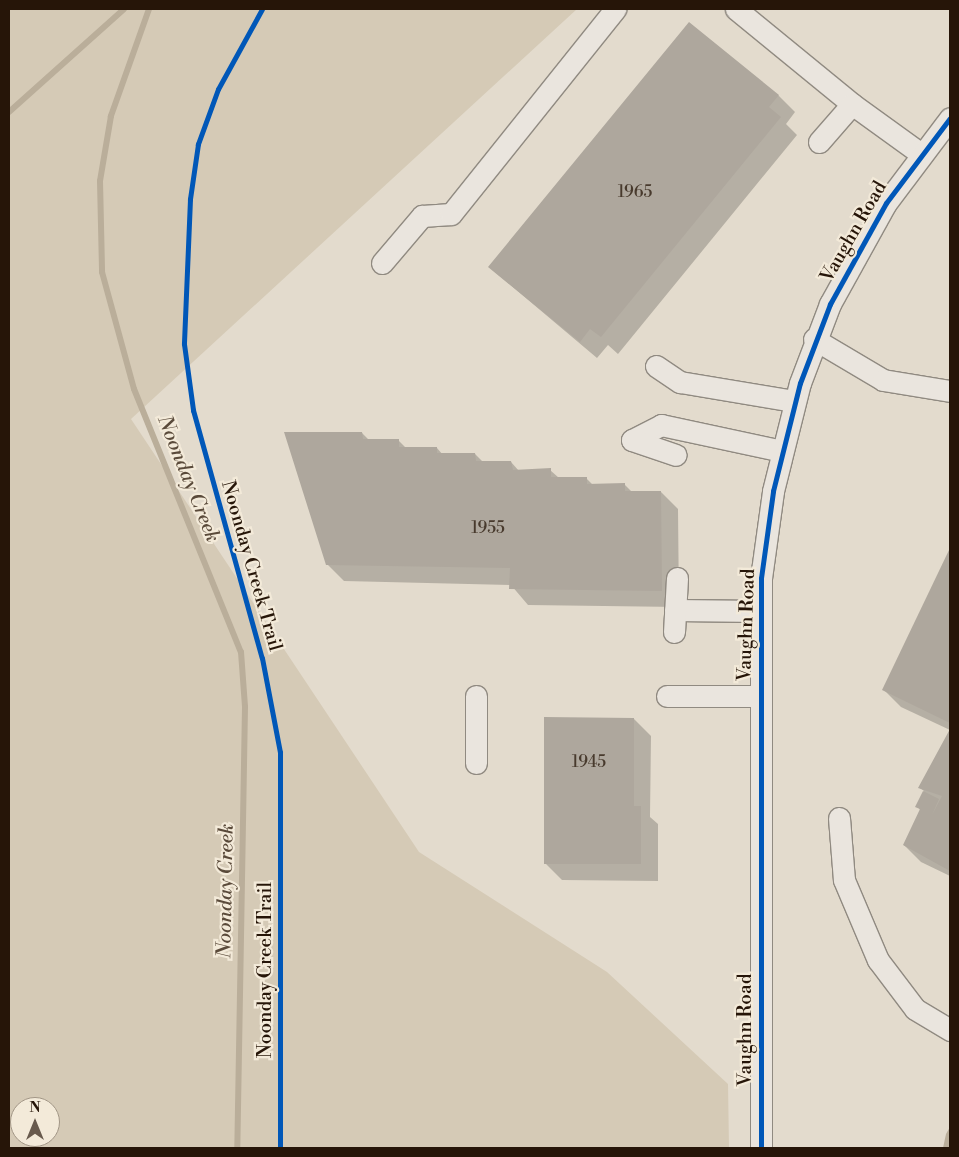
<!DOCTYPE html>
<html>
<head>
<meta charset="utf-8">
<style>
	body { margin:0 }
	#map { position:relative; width:959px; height:1157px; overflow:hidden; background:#e3dbcd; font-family:"Libre Bodoni",serif }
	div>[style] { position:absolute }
	.green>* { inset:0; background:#d5cab6 }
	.water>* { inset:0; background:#baae9a }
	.shadow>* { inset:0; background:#0003 }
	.stream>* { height:6px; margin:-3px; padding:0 3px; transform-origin:3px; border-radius:3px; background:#baae9a }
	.building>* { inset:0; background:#aea79d }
	.roads { filter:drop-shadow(1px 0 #908a81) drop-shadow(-1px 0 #908a81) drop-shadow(0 1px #908a81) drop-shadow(0 -1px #908a81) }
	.minor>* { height:21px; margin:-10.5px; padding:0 10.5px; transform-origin:10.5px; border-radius:10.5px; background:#eae5de }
	.cycleway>* { height:5px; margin:-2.5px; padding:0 2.5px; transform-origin:2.5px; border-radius:2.5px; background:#0057b8 }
	span { translate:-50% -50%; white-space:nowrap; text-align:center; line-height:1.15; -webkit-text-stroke:4.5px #f3ead9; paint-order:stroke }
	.number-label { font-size:16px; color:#483a2d }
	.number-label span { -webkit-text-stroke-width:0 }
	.street-label { font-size:19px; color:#261508 }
	.water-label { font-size:20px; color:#5a4a3a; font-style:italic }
	.frame { position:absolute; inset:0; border:10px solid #261508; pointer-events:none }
	.north { position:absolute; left:10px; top:1097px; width:50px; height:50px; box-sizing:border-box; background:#f3ead9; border:1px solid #a19585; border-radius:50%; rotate:0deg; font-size:14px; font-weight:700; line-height:20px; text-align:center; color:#261508 }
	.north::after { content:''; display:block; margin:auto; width:18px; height:22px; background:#685a4d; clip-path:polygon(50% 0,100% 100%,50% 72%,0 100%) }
</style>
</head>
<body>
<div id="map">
	<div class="green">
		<i style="clip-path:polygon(evenodd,9px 9px,577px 9px,131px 419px,419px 852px,607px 972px,728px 1084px,729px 1148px,9px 1148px,9px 9px,20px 1107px,50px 1107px,50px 1137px,20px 1137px,20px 1107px)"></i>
	</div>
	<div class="water">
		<i style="clip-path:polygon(950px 1127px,950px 1148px,943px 1148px,946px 1134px)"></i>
	</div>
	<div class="shadow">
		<i style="clip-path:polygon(778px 95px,795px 112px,786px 124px,797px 135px,618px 354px,608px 345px,597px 358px,489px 267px)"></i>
		<i style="clip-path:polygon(362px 433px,369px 440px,398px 440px,406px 448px,437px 448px,443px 455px,475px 454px,483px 462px,511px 462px,519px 471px,550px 470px,559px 478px,586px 478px,593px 485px,624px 484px,632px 492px,661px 492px,678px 509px,679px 607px,528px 605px,511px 585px,344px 581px,327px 564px)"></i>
		<i style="clip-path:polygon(950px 551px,950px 730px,901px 707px,884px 690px)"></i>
		<i style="clip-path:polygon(634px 719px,651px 736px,650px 817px,658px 824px,658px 881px,562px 880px,545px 863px)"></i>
		<i style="clip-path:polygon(950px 731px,950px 876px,921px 862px,904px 845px,921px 811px,917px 806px,924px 791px,920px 788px)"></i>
	</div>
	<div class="stream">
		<i style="left:149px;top:9px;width:114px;rotate:109.6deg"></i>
		<i style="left:111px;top:116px;width:66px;rotate:99.6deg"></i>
		<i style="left:100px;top:181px;width:91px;rotate:88.7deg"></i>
		<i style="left:102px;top:272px;width:121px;rotate:74.7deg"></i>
		<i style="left:134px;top:389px;width:284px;rotate:67.9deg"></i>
		<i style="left:241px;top:652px;width:55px;rotate:85.8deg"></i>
		<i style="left:245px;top:707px;width:441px;rotate:91deg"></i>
		<i style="left:9px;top:112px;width:154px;rotate:-41.8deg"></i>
	</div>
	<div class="building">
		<i style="clip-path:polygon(689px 22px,779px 95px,769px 107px,781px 117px,601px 337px,590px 329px,580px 342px,488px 267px)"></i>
		<i style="clip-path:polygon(284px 432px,362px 432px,363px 439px,399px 439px,399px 447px,437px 447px,437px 453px,475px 453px,476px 461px,511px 461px,513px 470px,551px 468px,551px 477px,587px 477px,587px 484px,625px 483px,625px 491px,661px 491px,662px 591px,509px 589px,510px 568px,326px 565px)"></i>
		<i style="clip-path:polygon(950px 548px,950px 723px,882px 690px)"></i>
		<i style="clip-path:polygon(544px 717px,634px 718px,634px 806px,641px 806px,641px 864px,544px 864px)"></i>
		<i style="clip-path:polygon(950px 729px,950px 871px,903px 845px,920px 809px,915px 807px,923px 791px,939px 799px,932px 815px,942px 796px,918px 788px)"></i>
	</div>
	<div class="roads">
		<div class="minor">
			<i style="left:736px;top:9px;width:150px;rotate:39.3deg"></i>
			<i style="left:852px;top:104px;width:85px;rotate:35.9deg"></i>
			<i style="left:819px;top:142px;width:50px;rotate:-49deg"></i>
			<i style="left:382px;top:263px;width:62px;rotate:-49.6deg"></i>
			<i style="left:422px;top:216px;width:29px;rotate:-4deg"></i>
			<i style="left:451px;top:214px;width:263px;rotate:-51.3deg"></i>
			<i style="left:814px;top:339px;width:80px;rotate:30.7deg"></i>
			<i style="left:883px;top:380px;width:68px;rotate:9.3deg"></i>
			<i style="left:656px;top:366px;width:29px;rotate:34deg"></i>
			<i style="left:680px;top:382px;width:116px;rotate:9.5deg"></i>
			<i style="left:632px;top:440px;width:33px;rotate:-27deg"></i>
			<i style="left:661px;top:425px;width:124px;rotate:12.1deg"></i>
			<i style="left:632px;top:440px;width:46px;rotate:18.8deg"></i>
			<i style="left:675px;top:610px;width:86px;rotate:0.7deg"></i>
			<i style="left:674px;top:632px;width:54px;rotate:-86.8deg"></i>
			<i style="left:667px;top:696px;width:93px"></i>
			<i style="left:476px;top:763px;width:67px;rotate:-90deg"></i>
			<i style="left:839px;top:818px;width:62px;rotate:85.4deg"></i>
			<i style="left:844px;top:880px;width:87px;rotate:67deg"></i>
			<i style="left:878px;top:960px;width:61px;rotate:52.9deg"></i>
			<i style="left:915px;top:1009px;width:41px;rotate:31deg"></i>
			<i style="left:761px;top:1148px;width:570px;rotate:-90deg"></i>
			<i style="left:761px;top:578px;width:88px;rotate:-82.1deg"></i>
			<i style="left:773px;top:491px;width:111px;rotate:-76deg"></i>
			<i style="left:800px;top:383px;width:85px;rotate:-69.2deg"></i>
			<i style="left:830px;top:304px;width:115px;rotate:-61deg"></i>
			<i style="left:886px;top:203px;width:106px;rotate:-53deg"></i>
		</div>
	</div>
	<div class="cycleway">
		<i style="left:262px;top:9px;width:91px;rotate:118.8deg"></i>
		<i style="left:218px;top:89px;width:59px;rotate:110deg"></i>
		<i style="left:198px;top:144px;width:56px;rotate:98.3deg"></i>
		<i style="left:190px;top:199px;width:145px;rotate:92.4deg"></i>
		<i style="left:184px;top:344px;width:67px;rotate:82.2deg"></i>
		<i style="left:193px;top:410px;width:257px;rotate:74.5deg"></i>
		<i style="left:262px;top:658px;width:96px;rotate:79.2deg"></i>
		<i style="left:280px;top:752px;width:396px;rotate:90deg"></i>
		<i style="left:761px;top:1148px;width:570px;rotate:-90deg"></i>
		<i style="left:761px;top:578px;width:88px;rotate:-82.1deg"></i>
		<i style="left:773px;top:491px;width:111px;rotate:-76deg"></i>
		<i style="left:800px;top:383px;width:85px;rotate:-69.2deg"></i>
		<i style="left:830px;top:304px;width:115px;rotate:-61deg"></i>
		<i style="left:886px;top:203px;width:106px;rotate:-53deg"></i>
	</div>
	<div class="number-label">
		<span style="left:635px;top:192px">1965</span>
		<span style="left:488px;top:528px">1955</span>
		<span style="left:589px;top:762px">1945</span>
	</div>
	<div class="street-label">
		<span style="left:854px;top:232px;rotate:-60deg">Vaughn Road</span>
		<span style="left:251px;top:566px;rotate:74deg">Noonday Creek Trail</span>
		<span style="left:747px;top:625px;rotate:-88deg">Vaughn Road</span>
		<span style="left:266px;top:970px;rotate:-90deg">Noonday Creek Trail</span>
		<span style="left:746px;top:1030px;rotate:-90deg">Vaughn Road</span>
	</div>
	<div class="water-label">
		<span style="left:188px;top:479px;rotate:68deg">Noonday Creek</span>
		<span style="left:226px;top:891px;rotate:-89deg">Noonday Creek</span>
	</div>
	<div class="frame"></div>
	<div class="north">N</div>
</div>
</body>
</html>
